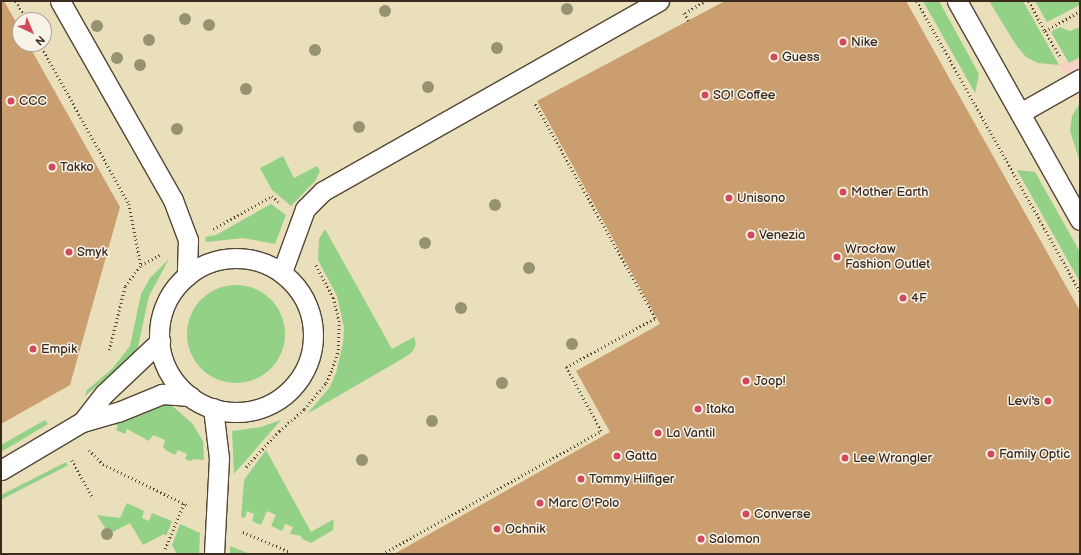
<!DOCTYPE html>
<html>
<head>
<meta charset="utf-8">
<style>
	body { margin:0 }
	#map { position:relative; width:1081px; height:555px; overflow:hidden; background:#e9dfba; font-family:"Balsamiq Sans",sans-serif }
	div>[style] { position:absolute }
	.built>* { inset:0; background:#f6d1c5 }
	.green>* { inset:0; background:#93d187; transform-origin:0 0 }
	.round { border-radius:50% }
	.building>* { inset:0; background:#ca9e6f }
	.path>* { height:2.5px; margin-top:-1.25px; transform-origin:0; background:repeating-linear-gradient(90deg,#554535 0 1px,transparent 0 4px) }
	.roads { filter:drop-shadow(1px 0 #554535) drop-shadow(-1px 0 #554535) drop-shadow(0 1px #554535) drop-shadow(0 -1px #554535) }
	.lane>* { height:19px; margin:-9.5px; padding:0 9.5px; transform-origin:9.5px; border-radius:9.5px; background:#fff }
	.lane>.ring { margin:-9.5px; padding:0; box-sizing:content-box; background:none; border:19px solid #fff; border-radius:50% }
	.trees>* { width:12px; height:12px; margin:-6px; border-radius:50%; background:#959372 }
	.dots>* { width:11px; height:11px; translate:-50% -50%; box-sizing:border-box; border:2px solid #f7f3e8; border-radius:50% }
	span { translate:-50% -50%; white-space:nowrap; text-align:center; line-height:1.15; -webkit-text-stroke:3px #f7f3e8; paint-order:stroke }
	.poi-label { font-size:13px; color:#3b2a1e }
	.left { translate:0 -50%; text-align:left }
	.right { translate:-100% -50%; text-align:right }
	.frame { position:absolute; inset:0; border:2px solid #3b2a1e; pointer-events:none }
	.north { position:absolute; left:12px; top:12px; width:40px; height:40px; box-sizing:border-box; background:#f7f3e8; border:1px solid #aca397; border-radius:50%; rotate:136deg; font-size:11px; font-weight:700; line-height:16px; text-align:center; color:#3b2a1e }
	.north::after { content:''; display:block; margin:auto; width:14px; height:18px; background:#d1495b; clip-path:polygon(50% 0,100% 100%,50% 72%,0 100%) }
</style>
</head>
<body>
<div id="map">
	<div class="built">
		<i style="clip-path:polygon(1080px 57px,1080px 103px,1059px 65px)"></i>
	</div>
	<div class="green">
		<i style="clip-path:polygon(923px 1px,939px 1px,979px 74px,975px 93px)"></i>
		<i style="clip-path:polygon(989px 1px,1023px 1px,1059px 65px,1038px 63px,1026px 57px,1016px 45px)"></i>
		<i style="clip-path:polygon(1035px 1px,1080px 1px,1080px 5px,1047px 22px)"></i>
		<i style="clip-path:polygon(1060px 27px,1070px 31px,1080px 27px,1080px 57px,1069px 63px,1051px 32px)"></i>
		<i style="clip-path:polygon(1080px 103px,1080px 162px,1070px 131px,1072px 116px)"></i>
		<i style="clip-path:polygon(283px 156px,294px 178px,317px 166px,320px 171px,315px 181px,291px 206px,272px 190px,260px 168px)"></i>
		<i style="clip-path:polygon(1017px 170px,1035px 172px,1080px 252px,1080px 282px)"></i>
		<i style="clip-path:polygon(271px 204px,286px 215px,275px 244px,243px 238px,206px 242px,205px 237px,216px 235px)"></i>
		<i style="clip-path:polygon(325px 229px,392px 349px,414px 337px,416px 344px,413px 351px,407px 356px,307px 414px,330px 387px,336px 373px,343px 343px,344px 327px,337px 296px,318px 260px,319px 239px)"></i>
		<i style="clip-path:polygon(169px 259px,149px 296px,138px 347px,127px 361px,85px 396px,87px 390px,112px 369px,130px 346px,141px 294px,150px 278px)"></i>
		<i class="round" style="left:187px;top:285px;width:98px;height:98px"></i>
		<i style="clip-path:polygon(152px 403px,170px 404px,192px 423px,203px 441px,204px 460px,193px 459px,191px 461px,185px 459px,187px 454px,178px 450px,175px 455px,167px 451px,163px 447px,165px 440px,153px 435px,149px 441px,127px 429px,125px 434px,116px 430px,118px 426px,115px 424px)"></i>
		<i style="clip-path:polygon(45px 420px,48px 424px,1px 452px,1px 445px)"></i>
		<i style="clip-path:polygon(281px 420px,234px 474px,232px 431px,261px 427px)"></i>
		<i style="clip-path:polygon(266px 450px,311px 532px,334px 519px,333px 530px,311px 543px,301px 538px,302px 536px,290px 534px,293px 527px,285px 524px,282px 531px,271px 526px,276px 515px,267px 511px,261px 525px,252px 521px,254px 514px,247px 511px,245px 518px,241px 517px,244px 480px)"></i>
		<i style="left:66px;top:462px;width:4px;height:74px;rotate:63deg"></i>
		<i style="clip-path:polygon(127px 503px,144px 511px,142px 518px,149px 521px,152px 513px,172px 521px,166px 536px,164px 534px,143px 545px,130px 523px,109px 534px,97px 515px,120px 518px)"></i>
		<i style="clip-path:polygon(180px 524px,200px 533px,199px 554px,177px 554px,172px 545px)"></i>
		<i style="clip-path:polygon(230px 546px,250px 554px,230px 554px)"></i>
	</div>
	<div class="building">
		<i style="clip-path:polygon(1px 1px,4px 1px,20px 29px,20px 44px,28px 44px,120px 207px,70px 385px,1px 424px)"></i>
		<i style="clip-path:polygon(725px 1px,906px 1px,1080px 311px,1080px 554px,394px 554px,610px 432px,576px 371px,660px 324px,537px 101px)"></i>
	</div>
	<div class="path">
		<i style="left:16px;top:1px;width:22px;rotate:60deg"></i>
		<i style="left:917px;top:1px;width:334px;rotate:60.7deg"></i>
		<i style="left:1029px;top:1px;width:34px;rotate:62deg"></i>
		<i style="left:1045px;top:31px;width:40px;rotate:-29.7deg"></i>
		<i style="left:684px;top:13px;width:9px;rotate:58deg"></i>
		<i style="left:685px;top:13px;width:23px;rotate:-31deg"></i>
		<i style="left:1045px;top:31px;width:31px;rotate:59deg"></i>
		<i style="left:40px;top:44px;width:183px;rotate:60.9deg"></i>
		<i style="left:129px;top:204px;width:62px;rotate:78.9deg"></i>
		<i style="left:213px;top:229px;width:68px;rotate:-29.2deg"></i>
		<i style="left:272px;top:196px;width:9px;rotate:41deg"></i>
		<i style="left:109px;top:350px;width:66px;rotate:-76deg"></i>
		<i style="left:125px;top:286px;width:26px;rotate:-53deg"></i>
		<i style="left:141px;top:265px;width:21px;rotate:-28deg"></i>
		<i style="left:89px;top:450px;width:20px;rotate:45deg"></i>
		<i style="left:103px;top:464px;width:96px;rotate:26deg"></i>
		<i style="left:72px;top:460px;width:41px;rotate:60.9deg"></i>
		<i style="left:246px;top:467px;width:49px;rotate:-47.5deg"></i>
		<i style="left:279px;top:431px;width:33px;rotate:-41deg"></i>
		<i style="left:304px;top:409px;width:34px;rotate:-50deg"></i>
		<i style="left:326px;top:383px;width:15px;rotate:-67deg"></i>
		<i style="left:332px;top:369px;width:20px;rotate:-72deg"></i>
		<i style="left:338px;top:350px;width:28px;rotate:-88deg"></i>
		<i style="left:339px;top:322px;width:25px;rotate:-104deg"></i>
		<i style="left:333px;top:298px;width:38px;rotate:-118deg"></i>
		<i style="left:243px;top:532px;width:51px;rotate:23.1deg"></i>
		<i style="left:165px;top:549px;width:50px;rotate:-67.6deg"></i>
		<i style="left:382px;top:554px;width:251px;rotate:-29.3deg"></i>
		<i style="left:601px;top:431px;width:73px;rotate:-118.7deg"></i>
		<i style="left:566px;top:367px;width:102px;rotate:-28.8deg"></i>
		<i style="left:655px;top:318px;width:248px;rotate:-119.3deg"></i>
	</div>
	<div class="roads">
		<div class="lane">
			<i style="left:60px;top:1px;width:229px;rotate:60.4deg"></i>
			<i style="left:173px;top:200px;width:43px;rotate:69.4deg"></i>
			<i style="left:188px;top:240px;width:36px;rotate:92deg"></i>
			<i style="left:957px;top:1px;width:251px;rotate:60.7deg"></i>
			<i style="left:1020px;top:113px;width:69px;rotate:-29.5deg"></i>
			<i class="ring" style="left:159px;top:258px;width:135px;height:135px"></i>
			<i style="left:282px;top:272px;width:67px;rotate:-69.9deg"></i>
			<i style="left:305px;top:209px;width:25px;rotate:-45deg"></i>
			<i style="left:323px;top:191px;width:386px;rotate:-29.5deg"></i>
			<i style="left:213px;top:408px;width:50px;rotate:83.2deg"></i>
			<i style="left:219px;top:458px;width:96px;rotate:93deg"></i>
			<i style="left:82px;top:422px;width:37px;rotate:-16deg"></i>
			<i style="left:118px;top:412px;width:48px;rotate:-22.2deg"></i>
			<i style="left:162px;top:394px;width:28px;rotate:4deg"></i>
			<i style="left:1px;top:470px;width:94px;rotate:-30.7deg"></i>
			<i style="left:82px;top:422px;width:37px;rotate:-52deg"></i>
			<i style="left:105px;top:393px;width:76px;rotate:-43.4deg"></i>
		</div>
	</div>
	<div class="trees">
		<i style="left:567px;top:9px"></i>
		<i style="left:385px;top:11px"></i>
		<i style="left:185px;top:19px"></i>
		<i style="left:209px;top:25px"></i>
		<i style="left:97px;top:26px"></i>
		<i style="left:149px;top:40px"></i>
		<i style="left:497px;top:48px"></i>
		<i style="left:315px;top:50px"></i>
		<i style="left:117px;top:58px"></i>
		<i style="left:140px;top:65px"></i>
		<i style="left:428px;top:87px"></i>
		<i style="left:246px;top:89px"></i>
		<i style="left:359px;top:127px"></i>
		<i style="left:177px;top:129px"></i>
		<i style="left:495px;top:205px"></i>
		<i style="left:425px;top:243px"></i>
		<i style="left:529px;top:268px"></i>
		<i style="left:461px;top:308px"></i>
		<i style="left:572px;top:344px"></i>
		<i style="left:502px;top:383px"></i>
		<i style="left:432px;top:421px"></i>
		<i style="left:362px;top:460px"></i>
		<i style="left:107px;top:534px"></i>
	</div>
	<div class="dots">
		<i style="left:843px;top:42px;background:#d1495b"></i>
		<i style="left:774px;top:57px;background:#d1495b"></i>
		<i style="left:705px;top:95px;background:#d1495b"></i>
		<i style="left:11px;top:101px;background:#d1495b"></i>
		<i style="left:52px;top:167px;background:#d1495b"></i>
		<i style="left:843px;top:192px;background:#d1495b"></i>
		<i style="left:729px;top:198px;background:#d1495b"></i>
		<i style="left:751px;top:235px;background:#d1495b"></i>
		<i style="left:69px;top:252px;background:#d1495b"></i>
		<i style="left:837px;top:257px;background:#d1495b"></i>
		<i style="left:903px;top:298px;background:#d1495b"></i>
		<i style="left:33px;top:349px;background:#d1495b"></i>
		<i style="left:746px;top:381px;background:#d1495b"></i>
		<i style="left:1048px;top:401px;background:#d1495b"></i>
		<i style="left:698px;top:409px;background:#d1495b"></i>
		<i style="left:658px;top:433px;background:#d1495b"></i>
		<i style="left:991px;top:454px;background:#d1495b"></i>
		<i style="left:617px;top:456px;background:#d1495b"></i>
		<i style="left:845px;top:458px;background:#d1495b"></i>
		<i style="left:581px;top:479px;background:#d1495b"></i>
		<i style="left:540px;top:503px;background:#d1495b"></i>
		<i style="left:746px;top:514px;background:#d1495b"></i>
		<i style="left:497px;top:529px;background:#d1495b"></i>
		<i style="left:701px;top:539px;background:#d1495b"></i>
	</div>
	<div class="poi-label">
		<span class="left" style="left:851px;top:42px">Nike</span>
		<span class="left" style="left:782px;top:57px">Guess</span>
		<span class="left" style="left:713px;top:95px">SO! Coffee</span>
		<span class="left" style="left:19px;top:101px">CCC</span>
		<span class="left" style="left:60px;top:167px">Takko</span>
		<span class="left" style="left:851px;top:192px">Mother Earth</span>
		<span class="left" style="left:737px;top:198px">Unisono</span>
		<span class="left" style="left:759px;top:235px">Venezia</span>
		<span class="left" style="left:845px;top:257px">Wrocław<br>Fashion Outlet</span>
		<span class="left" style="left:77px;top:252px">Smyk</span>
		<span class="left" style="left:911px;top:298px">4F</span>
		<span class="left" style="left:41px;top:349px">Empik</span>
		<span class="left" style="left:754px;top:381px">Joop!</span>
		<span class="right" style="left:1040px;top:401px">Levi's</span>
		<span class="left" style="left:706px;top:409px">Itaka</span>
		<span class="left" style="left:666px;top:433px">La Vantil</span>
		<span class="left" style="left:999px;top:454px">Family Optic</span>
		<span class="left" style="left:625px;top:456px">Gatta</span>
		<span class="left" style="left:853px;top:458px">Lee Wrangler</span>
		<span class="left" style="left:589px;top:479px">Tommy Hilfiger</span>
		<span class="left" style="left:548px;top:503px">Marc O'Polo</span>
		<span class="left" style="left:754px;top:514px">Converse</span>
		<span class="left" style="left:505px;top:529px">Ochnik</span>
		<span class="left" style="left:709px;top:539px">Salomon</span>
	</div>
	<div class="frame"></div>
	<div class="north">N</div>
</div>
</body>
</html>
